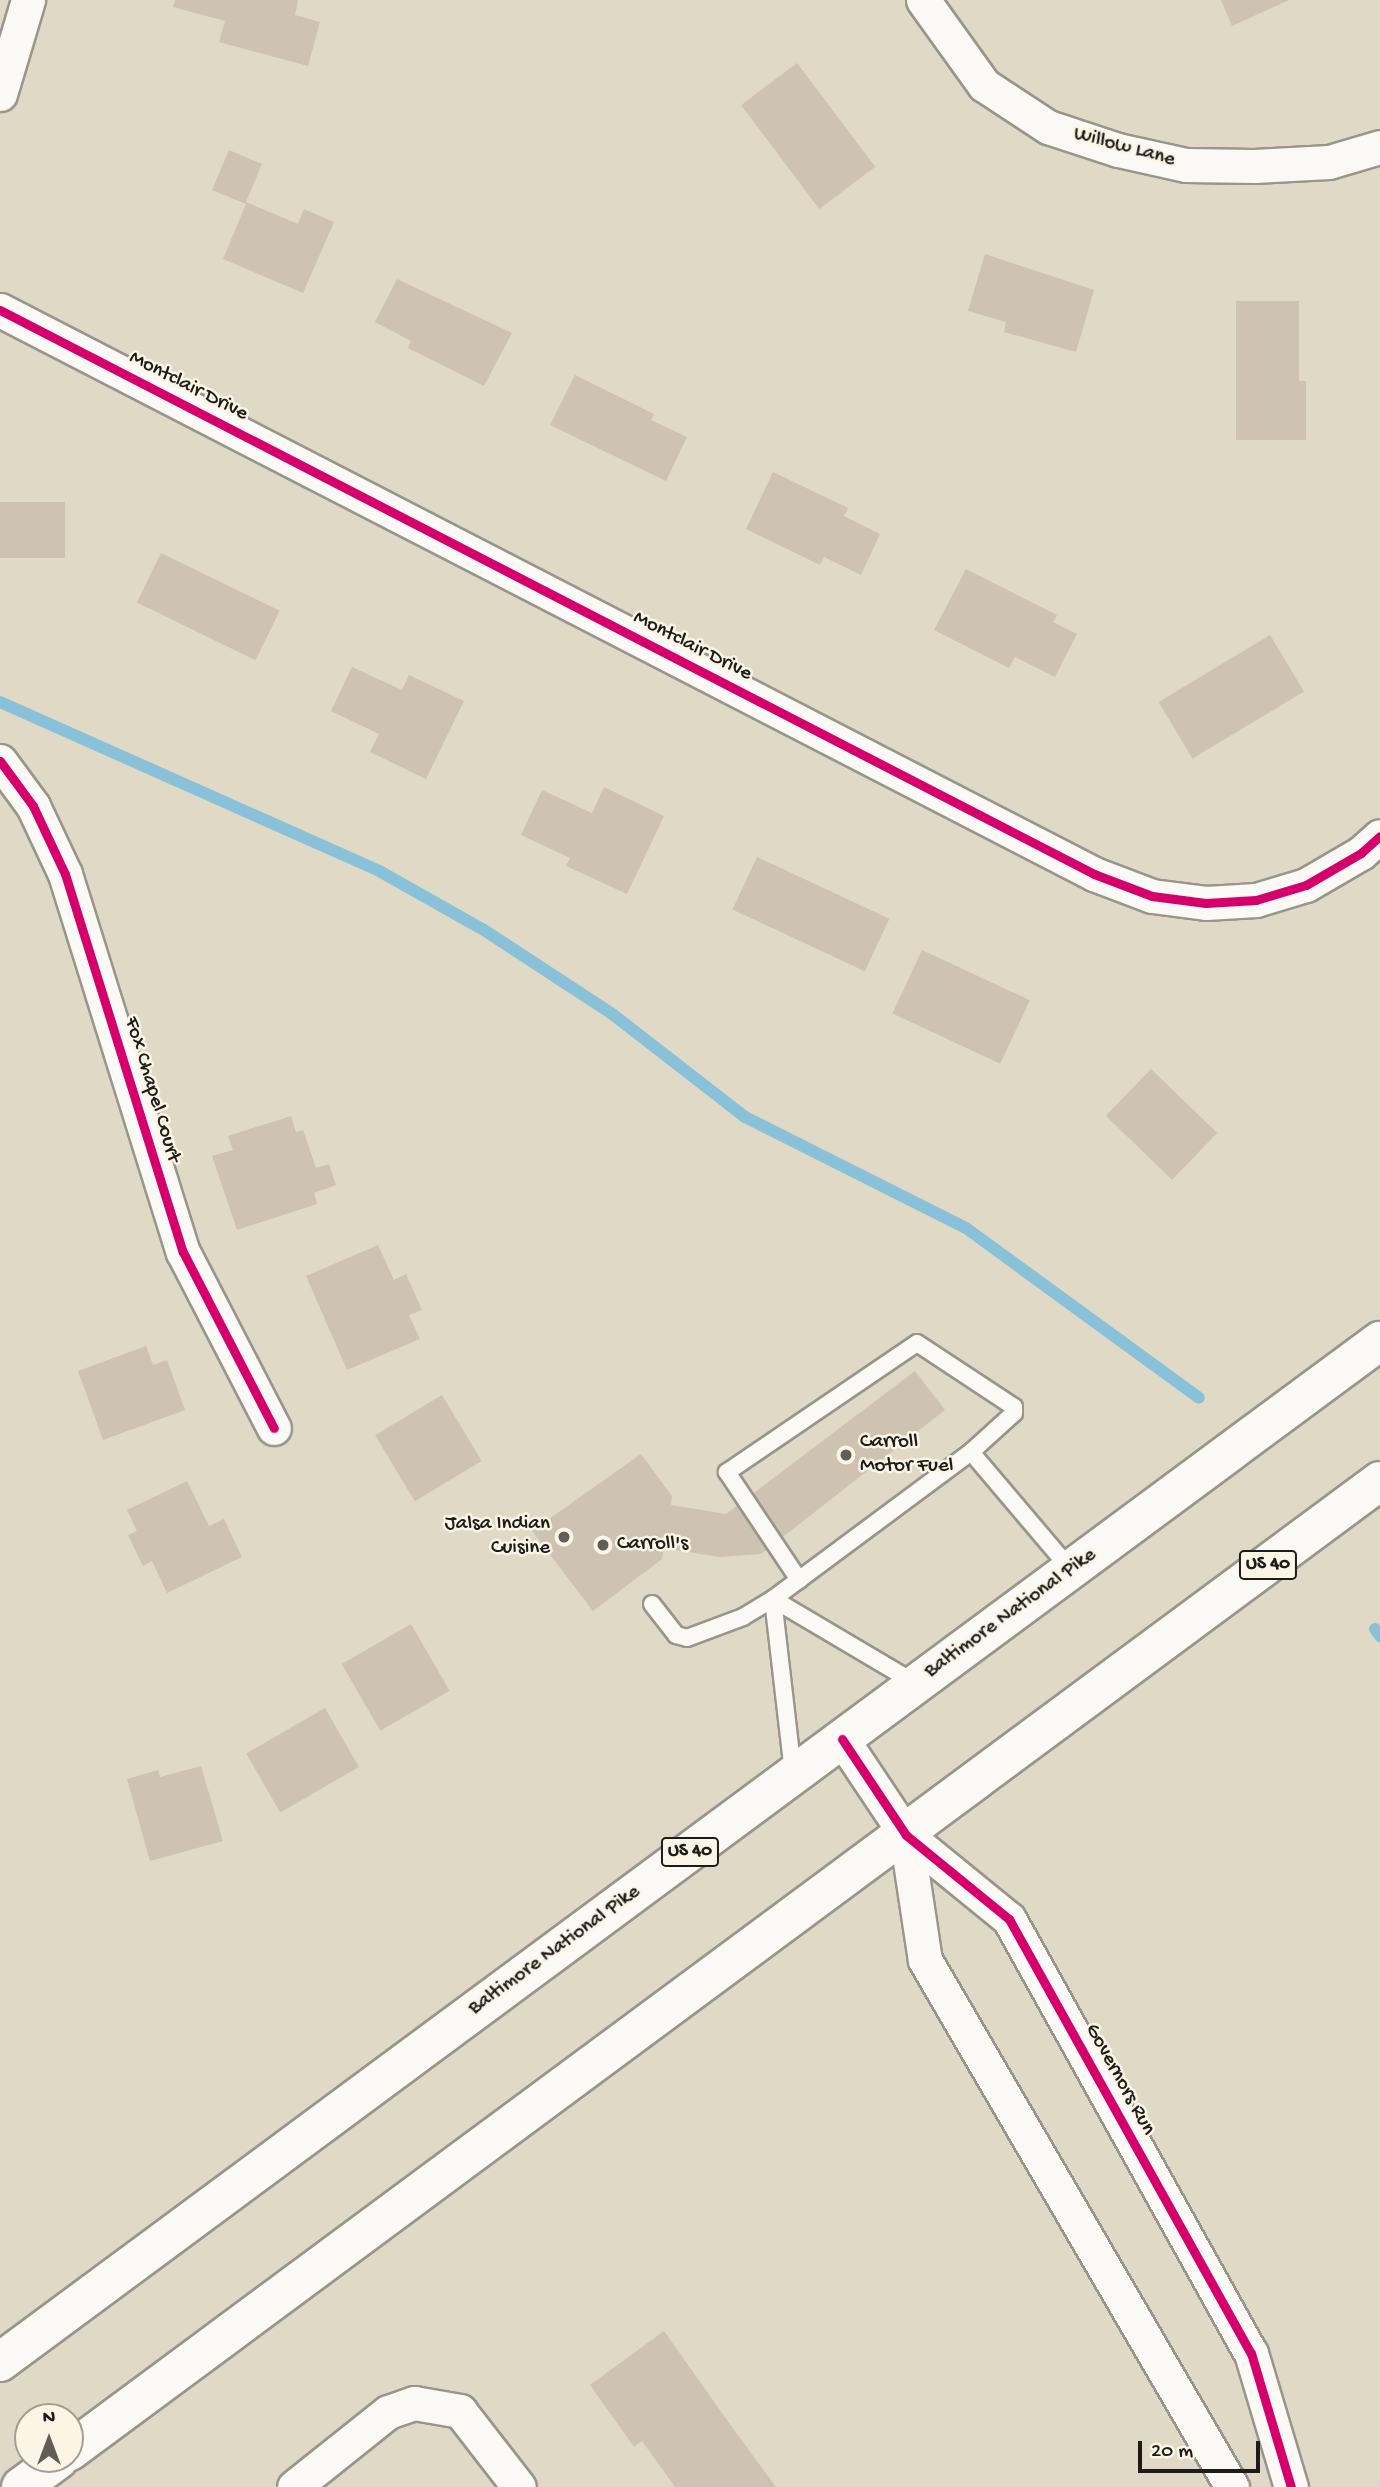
<!DOCTYPE html>
<html>
<head>
<meta charset="utf-8">
<style>
	body { margin:0 }
	#map { position:relative; width:1380px; height:2487px; overflow:hidden; background:#e0d9c6; font-family:"Gochi Hand",sans-serif }
	div>[style] { position:absolute }
	.stream>* { height:12px; margin:-6px; padding:0 6px; transform-origin:6px; border-radius:6px; background:#89c1d8 }
	.building>* { inset:0; background:#cec2b3; transform-origin:0 0 }
	.roads { filter:drop-shadow(2px 0 #99958a) drop-shadow(-2px 0 #99958a) drop-shadow(0 2px #99958a) drop-shadow(0 -2px #99958a) }
	.lane>* { height:16px; margin:-8px; padding:0 8px; transform-origin:8px; border-radius:8px; background:#faf9f6 }
	.street>* { height:33px; margin:-16.5px; padding:0 16.5px; transform-origin:16.5px; border-radius:16.5px; background:#faf9f6 }
	.primary>* { height:38px; margin:-19px; padding:0 19px; transform-origin:19px; border-radius:19px; background:#faf9f6 }
	.cycleway>* { height:9px; margin:-4.5px; padding:0 4.5px; transform-origin:4.5px; border-radius:4.5px; background:#d6006c }
	.dots>* { width:19px; height:19px; translate:-50% -50%; box-sizing:border-box; border:4px solid #fcf5e5; border-radius:50% }
	span { translate:-50% -50%; white-space:nowrap; text-align:center; line-height:1.15; -webkit-text-stroke:5px #fcf5e5; paint-order:stroke }
	.shield-label span { padding:2px 5px; background:#fcf5e5; border:2px solid; border-radius:5px; -webkit-text-stroke-width:0 }
	.shield-label { font-size:19px; color:#1c1c1c; font-weight:700 }
	.street-label { font-size:21px; color:#1c1c1c }
	.poi-label { font-size:21px; color:#1c1c1c }
	.left { translate:0 -50%; text-align:left }
	.right { translate:-100% -50%; text-align:right }
	.north { position:absolute; left:14px; top:2403px; width:70px; height:70px; box-sizing:border-box; background:#fcf5e5; border:2px solid #a29e95; border-radius:50%; rotate:0deg; font-size:19px; font-weight:700; line-height:28px; text-align:center; color:#1c1c1c }
	.north::after { content:''; display:block; margin:auto; width:24px; height:32px; background:#615e58; clip-path:polygon(50% 0,100% 100%,50% 72%,0 100%) }
	.scale { position:absolute; left:1138px; top:2441px; width:122px; height:32px; box-sizing:border-box; border:4px solid #1c1c1c; border-top:0; padding-left:9px; font-size:21px; line-height:24px; white-space:nowrap; color:#1c1c1c; -webkit-text-stroke:5px #fcf5e5; paint-order:stroke }
</style>
</head>
<body>
<div id="map">
	<div class="stream">
		<i style="left:0;top:702px;width:417px;rotate:24deg"></i>
		<i style="left:381px;top:872px;width:118px;rotate:29.4deg"></i>
		<i style="left:484px;top:930px;width:152px;rotate:33.2deg"></i>
		<i style="left:611px;top:1013px;width:170px;rotate:37.8deg"></i>
		<i style="left:745px;top:1117px;width:247px;rotate:26.7deg"></i>
		<i style="left:966px;top:1228px;width:288px;rotate:36.1deg"></i>
		<i style="left:1375px;top:1629px;width:9px;rotate:54deg"></i>
	</div>
	<div class="building">
		<i style="clip-path:polygon(175px 0,298px 0,295px 15px,320px 22px,308px 66px,219px 42px,225px 21px,173px 7px)"></i>
		<i style="clip-path:polygon(1221px 0,1289px 0,1232px 26px)"></i>
		<i style="left:797px;top:63px;width:130px;height:70px;rotate:53deg"></i>
		<i style="clip-path:polygon(229px 150px,262px 164px,246px 202px,298px 224px,304px 209px,334px 222px,303px 293px,223px 259px,246px 204px,212px 190px)"></i>
		<i style="clip-path:polygon(985px 254px,1094px 290px,1076px 352px,1004px 332px,1006px 322px,968px 311px)"></i>
		<i style="clip-path:polygon(397px 279px,512px 333px,484px 386px,408px 348px,411px 341px,375px 322px)"></i>
		<i style="clip-path:polygon(1236px 301px,1299px 301px,1299px 381px,1306px 381px,1306px 440px,1236px 440px)"></i>
		<i style="clip-path:polygon(575px 375px,654px 414px,651px 420px,687px 437px,666px 481px,550px 425px)"></i>
		<i style="clip-path:polygon(773px 472px,848px 508px,844px 516px,880px 534px,861px 575px,824px 557px,820px 565px,746px 529px)"></i>
		<i style="left:0;top:502px;width:65px;height:56px"></i>
		<i style="left:161px;top:553px;width:132px;height:55px;rotate:26deg"></i>
		<i style="clip-path:polygon(966px 569px,1057px 615px,1053px 622px,1077px 634px,1055px 677px,1015px 657px,1009px 668px,934px 630px)"></i>
		<i style="left:1270px;top:635px;width:66px;height:130px;rotate:59deg"></i>
		<i style="clip-path:polygon(352px 667px,402px 690px,409px 675px,464px 701px,426px 779px,370px 752px,379px 734px,331px 711px)"></i>
		<i style="clip-path:polygon(604px 787px,664px 816px,627px 894px,566px 866px,570px 858px,521px 835px,542px 790px,592px 813px)"></i>
		<i style="left:757px;top:857px;width:146px;height:58px;rotate:25deg"></i>
		<i style="left:922px;top:950px;width:119px;height:70px;rotate:25deg"></i>
		<i style="left:1151px;top:1069px;width:92px;height:65px;rotate:44deg"></i>
		<i style="clip-path:polygon(291px 1116px,296px 1132px,303px 1130px,316px 1168px,329px 1164px,336px 1185px,314px 1193px,317px 1204px,237px 1230px,212px 1156px,233px 1150px,228px 1136px)"></i>
		<i style="clip-path:polygon(378px 1245px,394px 1280px,406px 1274px,422px 1310px,409px 1315px,420px 1339px,347px 1370px,306px 1276px)"></i>
		<i style="clip-path:polygon(146px 1346px,153px 1365px,167px 1360px,185px 1410px,103px 1440px,78px 1371px)"></i>
		<i style="clip-path:polygon(915px 1371px,945px 1410px,761px 1554px,719px 1557px,664px 1548px,662px 1559px,593px 1611px,532px 1531px,641px 1454px,672px 1496px,671px 1505px,726px 1514px)"></i>
		<i style="left:442px;top:1395px;width:77px;height:78px;rotate:59deg"></i>
		<i style="clip-path:polygon(187px 1481px,209px 1526px,224px 1519px,242px 1557px,167px 1593px,152px 1561px,143px 1566px,128px 1535px,137px 1531px,127px 1510px)"></i>
		<i style="left:411px;top:1624px;width:77px;height:80px;rotate:60deg"></i>
		<i style="left:325px;top:1708px;width:68px;height:91px;rotate:60deg"></i>
		<i style="clip-path:polygon(201px 1766px,223px 1841px,150px 1861px,127px 1779px,158px 1770px,160px 1777px)"></i>
		<i style="clip-path:polygon(664px 2331px,732px 2427px,776px 2487px,675px 2487px,642px 2441px,634px 2447px,590px 2385px)"></i>
	</div>
	<div class="roads">
		<div class="lane">
			<i style="left:971px;top:1452px;width:155px;rotate:49.7deg"></i>
			<i style="left:652px;top:1604px;width:39px;rotate:52deg"></i>
			<i style="left:676px;top:1635px;width:11px;rotate:15deg"></i>
			<i style="left:687px;top:1638px;width:60px;rotate:-20.6deg"></i>
			<i style="left:743px;top:1617px;width:35px;rotate:-31deg"></i>
			<i style="left:773px;top:1599px;width:247px;rotate:-36.6deg"></i>
			<i style="left:971px;top:1452px;width:58px;rotate:-42.2deg"></i>
			<i style="left:1014px;top:1413px;width:6px;rotate:-90deg"></i>
			<i style="left:1014px;top:1407px;width:116px;rotate:-146.6deg"></i>
			<i style="left:917px;top:1343px;width:230px;rotate:145.8deg"></i>
			<i style="left:727px;top:1472px;width:130px;rotate:56.3deg"></i>
			<i style="left:793px;top:1772px;width:174px;rotate:-96.6deg"></i>
			<i style="left:773px;top:1599px;width:165px;rotate:30.6deg"></i>
		</div>
		<div class="street">
			<i style="left:923px;top:0;width:105px;rotate:54.3deg"></i>
			<i style="left:984px;top:85px;width:77px;rotate:33.3deg"></i>
			<i style="left:1048px;top:127px;width:74px;rotate:18.2deg"></i>
			<i style="left:1118px;top:150px;width:70px;rotate:12.4deg"></i>
			<i style="left:1186px;top:165px;width:68px;rotate:0.8deg"></i>
			<i style="left:1254px;top:166px;width:75px;rotate:-3.1deg"></i>
			<i style="left:1329px;top:162px;width:53px;rotate:-16.4deg"></i>
			<i style="left:0;top:94px;width:98px;rotate:-73.4deg"></i>
			<i style="left:0;top:310px;width:1231px;rotate:27.27deg"></i>
			<i style="left:1094px;top:874px;width:62px;rotate:20.8deg"></i>
			<i style="left:1152px;top:896px;width:54px;rotate:7.4deg"></i>
			<i style="left:1206px;top:903px;width:50px;rotate:-3.4deg"></i>
			<i style="left:1256px;top:900px;width:52px;rotate:-16.7deg"></i>
			<i style="left:1306px;top:885px;width:64px;rotate:-30.2deg"></i>
			<i style="left:1361px;top:853px;width:25px;rotate:-42deg"></i>
			<i style="left:0;top:761px;width:56px;rotate:53.7deg"></i>
			<i style="left:33px;top:806px;width:75px;rotate:64.8deg"></i>
			<i style="left:65px;top:874px;width:396px;rotate:72.7deg"></i>
			<i style="left:183px;top:1252px;width:198px;rotate:62.7deg"></i>
			<i style="left:842px;top:1739px;width:115px;rotate:56.3deg"></i>
			<i style="left:906px;top:1835px;width:133px;rotate:39.2deg"></i>
			<i style="left:1009px;top:1919px;width:497px;rotate:60.9deg"></i>
			<i style="left:1251px;top:2353px;width:140px;rotate:73.4deg"></i>
			<i style="left:906px;top:1835px;width:126px;rotate:81.4deg"></i>
			<i style="left:925px;top:1960px;width:610px;rotate:59.78deg"></i>
			<i style="left:294px;top:2487px;width:120px;rotate:-38.6deg"></i>
			<i style="left:388px;top:2412px;width:28px;rotate:-19deg"></i>
			<i style="left:414px;top:2403px;width:47px;rotate:9.9deg"></i>
			<i style="left:460px;top:2411px;width:96px;rotate:52.2deg"></i>
		</div>
		<div class="primary">
			<i style="left:0;top:2362px;width:1717px;rotate:-36.5deg"></i>
			<i style="left:70px;top:2451px;width:1630px;rotate:-36.52deg"></i>
			<i style="left:21px;top:2487px;width:47px;rotate:-36.4deg"></i>
		</div>
	</div>
	<div class="cycleway">
		<i style="left:0;top:310px;width:1231px;rotate:27.27deg"></i>
		<i style="left:1094px;top:874px;width:62px;rotate:20.8deg"></i>
		<i style="left:1152px;top:896px;width:54px;rotate:7.4deg"></i>
		<i style="left:1206px;top:903px;width:50px;rotate:-3.4deg"></i>
		<i style="left:1256px;top:900px;width:52px;rotate:-16.7deg"></i>
		<i style="left:1306px;top:885px;width:64px;rotate:-30.2deg"></i>
		<i style="left:1361px;top:853px;width:25px;rotate:-42deg"></i>
		<i style="left:0;top:761px;width:56px;rotate:53.7deg"></i>
		<i style="left:33px;top:806px;width:75px;rotate:64.8deg"></i>
		<i style="left:65px;top:874px;width:396px;rotate:72.7deg"></i>
		<i style="left:183px;top:1252px;width:198px;rotate:62.7deg"></i>
		<i style="left:842px;top:1739px;width:115px;rotate:56.3deg"></i>
		<i style="left:906px;top:1835px;width:133px;rotate:39.2deg"></i>
		<i style="left:1009px;top:1919px;width:497px;rotate:60.9deg"></i>
		<i style="left:1251px;top:2353px;width:140px;rotate:73.4deg"></i>
	</div>
	<div class="dots">
		<i style="left:846px;top:1455px;background:#615e58"></i>
		<i style="left:564px;top:1537px;background:#615e58"></i>
		<i style="left:603px;top:1545px;background:#615e58"></i>
	</div>
	<div class="shield-label">
		<span style="left:1268px;top:1565px">US 40</span>
		<span style="left:690px;top:1852px">US 40</span>
	</div>
	<div class="street-label">
		<span style="left:1124px;top:148px;rotate:15deg">Willow Lane</span>
		<span style="left:188px;top:387px;rotate:27deg">Montclair Drive</span>
		<span style="left:692px;top:647px;rotate:27deg">Montclair Drive</span>
		<span style="left:151px;top:1090px;rotate:73deg">Fox Chapel Court</span>
		<span style="left:1011px;top:1614px;rotate:-36deg">Baltimore National Pike</span>
		<span style="left:555px;top:1951px;rotate:-36deg">Baltimore National Pike</span>
		<span style="left:1119px;top:2080px;rotate:61deg">Governors Run</span>
	</div>
	<div class="poi-label">
		<span class="left" style="left:860px;top:1455px">Carroll<br>Motor Fuel</span>
		<span class="right" style="left:550px;top:1537px">Jalsa Indian<br>Cuisine</span>
		<span class="left" style="left:617px;top:1545px">Carroll's</span>
	</div>
	<div class="north">N</div>
	<div class="scale">20 m</div>
</div>
</body>
</html>
